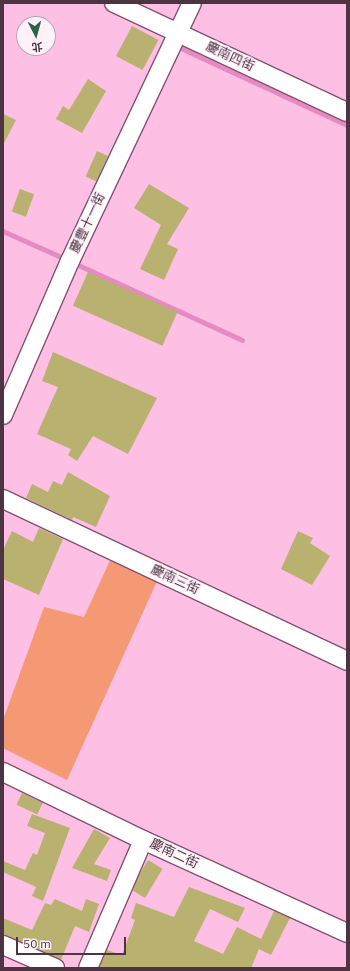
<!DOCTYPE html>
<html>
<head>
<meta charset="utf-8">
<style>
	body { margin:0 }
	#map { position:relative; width:350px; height:971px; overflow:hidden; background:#febfe4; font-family:"IBM Plex Sans","Noto Sans TC",sans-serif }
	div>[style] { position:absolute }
	.green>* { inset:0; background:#f59974 }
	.stream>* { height:4.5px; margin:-2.25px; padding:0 2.25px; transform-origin:2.25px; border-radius:2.25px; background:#e68ac3 }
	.building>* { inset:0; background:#b8b16f; transform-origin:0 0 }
	.roads { filter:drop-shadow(1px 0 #865072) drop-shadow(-1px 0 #865072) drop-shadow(0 1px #865072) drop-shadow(0 -1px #865072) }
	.minor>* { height:18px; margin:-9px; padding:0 9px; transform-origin:9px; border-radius:9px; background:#fff }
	span { translate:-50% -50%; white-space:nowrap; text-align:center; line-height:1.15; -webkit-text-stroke:3px #fff1f9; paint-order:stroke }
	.street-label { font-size:13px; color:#4d3443 }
	.frame { position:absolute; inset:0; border:4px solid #4d3443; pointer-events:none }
	.north { position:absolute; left:16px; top:16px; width:40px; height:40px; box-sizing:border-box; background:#fff1f9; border:1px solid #b8a5b0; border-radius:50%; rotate:174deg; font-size:11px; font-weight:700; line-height:16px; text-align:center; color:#4d3443 }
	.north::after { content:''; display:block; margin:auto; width:14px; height:18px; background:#2c644b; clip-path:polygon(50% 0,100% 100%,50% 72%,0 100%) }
	.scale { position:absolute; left:16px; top:937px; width:110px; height:18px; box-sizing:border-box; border:2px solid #4d3443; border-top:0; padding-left:5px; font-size:12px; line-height:14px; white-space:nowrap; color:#4d3443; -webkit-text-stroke:3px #fff1f9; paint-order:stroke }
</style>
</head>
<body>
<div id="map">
	<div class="green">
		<i style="clip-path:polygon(112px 556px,159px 577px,67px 780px,3px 748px,3px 720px,44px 607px,84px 617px)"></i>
	</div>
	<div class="stream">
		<i style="left:179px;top:47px;width:185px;rotate:24.9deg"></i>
		<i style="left:3px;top:231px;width:69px;rotate:24deg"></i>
		<i style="left:72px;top:262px;width:187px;rotate:24.6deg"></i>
	</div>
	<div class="building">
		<i style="left:132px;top:26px;width:30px;height:34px;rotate:28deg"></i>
		<i style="clip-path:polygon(88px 79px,106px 91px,82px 133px,56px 119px,63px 106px,69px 110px)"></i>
		<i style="clip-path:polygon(3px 114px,16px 120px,3px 145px)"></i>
		<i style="left:97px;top:151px;width:12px;height:28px;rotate:24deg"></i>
		<i style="clip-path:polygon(149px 184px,189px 208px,167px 244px,178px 249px,164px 280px,140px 269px,161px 225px,134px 208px)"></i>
		<i style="left:20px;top:189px;width:15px;height:24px;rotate:20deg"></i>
		<i style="left:88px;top:272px;width:98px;height:37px;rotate:24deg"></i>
		<i style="clip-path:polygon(53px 352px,157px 398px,128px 454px,93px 436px,77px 461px,68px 455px,71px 449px,37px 434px,58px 387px,42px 381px)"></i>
		<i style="clip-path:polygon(68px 472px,110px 496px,96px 527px,73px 517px,72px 520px,26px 498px,32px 484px,48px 492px,53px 481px,62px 485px)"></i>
		<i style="clip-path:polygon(39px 528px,63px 539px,39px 595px,3px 579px,3px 550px,12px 531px,33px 542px)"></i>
		<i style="clip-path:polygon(298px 531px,313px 538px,310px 543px,330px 556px,312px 585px,281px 569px)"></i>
		<i style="left:22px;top:793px;width:23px;height:13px;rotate:25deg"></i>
		<i style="clip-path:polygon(32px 814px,70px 828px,43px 901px,32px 896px,36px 887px,3px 872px,3px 861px,25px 870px,33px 853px,37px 855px,45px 833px,27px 826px)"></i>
		<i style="clip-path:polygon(94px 829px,110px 838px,94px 864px,111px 870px,107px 881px,72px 868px)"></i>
		<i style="left:148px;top:860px;width:17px;height:34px;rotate:31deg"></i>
		<i style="clip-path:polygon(189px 887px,245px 908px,238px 922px,210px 909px,194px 941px,223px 954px,237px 927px,261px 939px,274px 911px,290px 918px,271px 955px,259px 949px,251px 968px,99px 968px,107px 950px,122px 955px,135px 920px,131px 918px,136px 903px,174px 917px)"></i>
		<i style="clip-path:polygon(55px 899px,82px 911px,86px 899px,99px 904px,89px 932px,75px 926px,61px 960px,3px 935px,3px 918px,32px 930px,45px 903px,51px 905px)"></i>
	</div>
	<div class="roads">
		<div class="minor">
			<i style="left:114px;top:3px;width:257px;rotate:25.1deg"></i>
			<i style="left:3px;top:415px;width:168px;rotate:-66.5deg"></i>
			<i style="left:70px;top:261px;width:285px;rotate:-64.7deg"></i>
			<i style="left:3px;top:499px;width:380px;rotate:25.2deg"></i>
			<i style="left:3px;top:772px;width:156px;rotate:25.9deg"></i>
			<i style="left:143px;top:840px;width:224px;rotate:24.5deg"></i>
			<i style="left:3px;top:945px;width:57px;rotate:23.9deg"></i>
			<i style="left:88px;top:968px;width:139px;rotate:-66.7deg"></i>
		</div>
	</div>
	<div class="street-label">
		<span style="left:230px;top:57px;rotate:25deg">慶南四街</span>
		<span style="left:88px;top:223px;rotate:-65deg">慶豐十一街</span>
		<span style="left:175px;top:580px;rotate:25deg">慶南三街</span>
		<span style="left:174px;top:854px;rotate:25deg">慶南二街</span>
	</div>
	<div class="frame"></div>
	<div class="north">北</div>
	<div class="scale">50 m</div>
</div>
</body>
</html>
